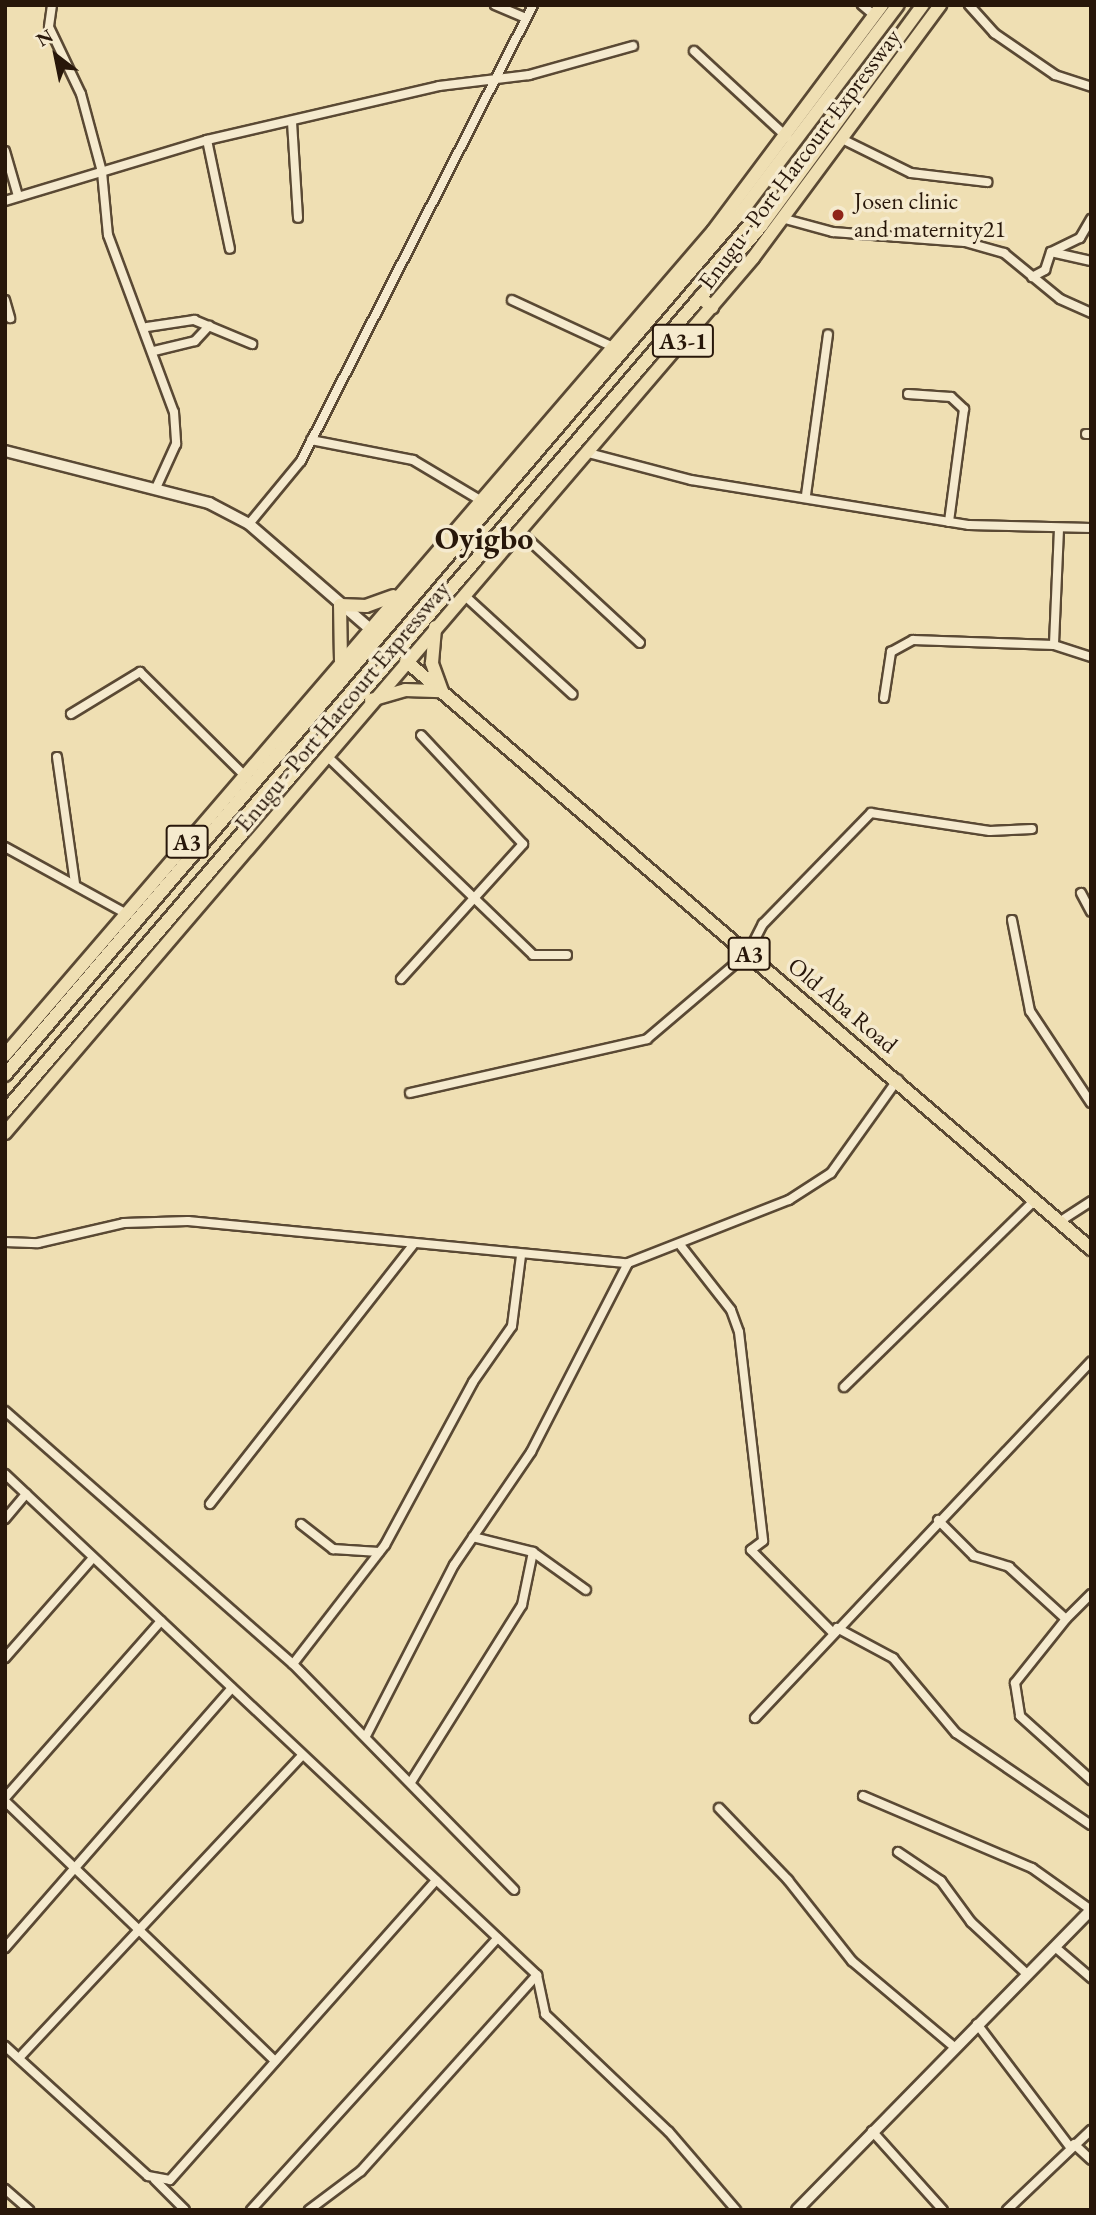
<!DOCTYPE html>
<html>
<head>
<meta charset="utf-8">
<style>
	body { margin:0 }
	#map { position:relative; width:1096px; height:2215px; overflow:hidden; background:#efdfb3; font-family:"EB Garamond",serif }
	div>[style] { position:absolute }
	.roads { filter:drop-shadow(2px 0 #5a4934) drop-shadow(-2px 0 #5a4934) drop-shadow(0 2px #5a4934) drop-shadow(0 -2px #5a4934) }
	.minor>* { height:8px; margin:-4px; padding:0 4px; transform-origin:4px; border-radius:4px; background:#f5eace }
	.tertiary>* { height:10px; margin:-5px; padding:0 5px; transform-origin:5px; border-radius:5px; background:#f5eace }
	.primary>* { height:12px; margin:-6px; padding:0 6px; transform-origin:6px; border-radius:6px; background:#efdfb3 }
	.trunk>* { height:12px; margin:-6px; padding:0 6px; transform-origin:6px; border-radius:6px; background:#efdfb3 }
	.dots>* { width:19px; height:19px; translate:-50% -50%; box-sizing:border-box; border:4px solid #f5eace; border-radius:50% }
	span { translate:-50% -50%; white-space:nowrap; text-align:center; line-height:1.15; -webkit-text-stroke:7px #f5eace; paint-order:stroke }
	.shield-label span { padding:2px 5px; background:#f5eace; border:2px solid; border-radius:5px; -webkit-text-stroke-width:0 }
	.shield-label { font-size:23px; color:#28170a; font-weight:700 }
	.street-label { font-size:24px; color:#28170a }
	.poi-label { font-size:24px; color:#28170a }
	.left { translate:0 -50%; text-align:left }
	.district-label { font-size:32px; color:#28170a; font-weight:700 }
	.frame { position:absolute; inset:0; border:7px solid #28170a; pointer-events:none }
	.north { position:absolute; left:21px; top:21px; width:70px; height:70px; -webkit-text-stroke:5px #f5eace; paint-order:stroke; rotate:328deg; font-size:19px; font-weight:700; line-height:28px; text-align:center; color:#28170a }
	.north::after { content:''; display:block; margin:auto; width:24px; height:32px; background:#28170a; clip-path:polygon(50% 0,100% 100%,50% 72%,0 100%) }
</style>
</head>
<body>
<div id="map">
	<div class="roads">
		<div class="minor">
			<i style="left:52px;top:5px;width:22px;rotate:98deg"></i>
			<i style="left:49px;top:27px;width:74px;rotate:64.5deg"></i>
			<i style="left:81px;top:94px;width:81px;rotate:74.9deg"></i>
			<i style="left:102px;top:172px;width:63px;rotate:84.6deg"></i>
			<i style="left:108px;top:235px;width:189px;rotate:69.6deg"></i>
			<i style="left:174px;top:412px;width:32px;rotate:86deg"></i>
			<i style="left:176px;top:444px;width:48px;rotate:114.4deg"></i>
			<i style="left:495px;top:5px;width:34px;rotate:23deg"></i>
			<i style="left:862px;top:5px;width:17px;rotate:40deg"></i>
			<i style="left:969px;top:5px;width:38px;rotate:48deg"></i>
			<i style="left:994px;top:33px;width:74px;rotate:34.5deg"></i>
			<i style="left:1055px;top:75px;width:38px;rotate:18deg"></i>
			<i style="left:694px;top:51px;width:127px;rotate:42.8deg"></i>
			<i style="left:292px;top:122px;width:96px;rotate:86.4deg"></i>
			<i style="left:207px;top:140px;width:111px;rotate:78.1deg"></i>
			<i style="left:846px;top:141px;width:72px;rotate:26.2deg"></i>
			<i style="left:911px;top:173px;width:77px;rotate:6.8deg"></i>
			<i style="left:5px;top:151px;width:47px;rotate:73.9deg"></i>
			<i style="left:5px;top:201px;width:211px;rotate:-16.8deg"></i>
			<i style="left:207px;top:140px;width:238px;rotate:-13.1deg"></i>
			<i style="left:439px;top:86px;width:91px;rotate:-7deg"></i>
			<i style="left:529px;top:75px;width:108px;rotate:-15.6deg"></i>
			<i style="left:785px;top:219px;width:50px;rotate:15.2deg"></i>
			<i style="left:833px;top:232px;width:132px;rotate:4.3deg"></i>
			<i style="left:965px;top:242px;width:41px;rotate:15.8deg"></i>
			<i style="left:1004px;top:253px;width:72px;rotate:39.4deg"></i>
			<i style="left:1060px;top:299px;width:34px;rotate:24deg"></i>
			<i style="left:1051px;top:252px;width:41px;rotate:12.7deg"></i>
			<i style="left:1032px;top:277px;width:15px;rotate:-28deg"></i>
			<i style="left:1045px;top:270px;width:19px;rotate:-72deg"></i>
			<i style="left:1051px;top:252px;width:32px;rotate:-26deg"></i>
			<i style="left:1080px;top:238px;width:22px;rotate:-60deg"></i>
			<i style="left:5px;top:300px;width:19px;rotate:74deg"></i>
			<i style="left:512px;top:300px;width:109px;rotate:24.9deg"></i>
			<i style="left:147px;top:327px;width:48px;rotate:-8.5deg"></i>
			<i style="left:194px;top:320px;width:63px;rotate:22.5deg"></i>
			<i style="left:154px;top:351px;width:42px;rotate:-13.7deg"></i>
			<i style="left:195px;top:341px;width:21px;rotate:-47deg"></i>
			<i style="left:908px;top:394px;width:43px;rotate:4deg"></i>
			<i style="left:951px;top:397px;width:18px;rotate:43deg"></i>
			<i style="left:964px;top:409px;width:114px;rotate:97.6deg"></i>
			<i style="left:1086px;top:434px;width:5px"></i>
			<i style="left:311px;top:440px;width:104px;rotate:11.1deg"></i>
			<i style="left:413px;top:460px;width:78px;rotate:30.8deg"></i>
			<i style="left:588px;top:453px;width:106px;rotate:14.7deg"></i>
			<i style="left:691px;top:480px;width:282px;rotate:9.2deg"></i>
			<i style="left:969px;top:525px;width:122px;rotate:1.4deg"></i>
			<i style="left:806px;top:495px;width:162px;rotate:-82.2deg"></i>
			<i style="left:249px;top:524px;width:82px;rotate:-50.5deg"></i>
			<i style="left:301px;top:461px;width:512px;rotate:-63.03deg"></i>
			<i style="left:1059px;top:529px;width:116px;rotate:92.5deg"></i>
			<i style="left:1054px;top:645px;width:39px;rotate:18deg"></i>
			<i style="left:518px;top:530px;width:166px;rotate:42.8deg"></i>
			<i style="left:464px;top:595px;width:147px;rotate:42.5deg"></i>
			<i style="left:884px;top:698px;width:47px;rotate:-81.3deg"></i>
			<i style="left:891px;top:652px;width:25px;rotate:-29deg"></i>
			<i style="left:913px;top:640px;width:141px;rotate:2deg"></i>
			<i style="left:71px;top:714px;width:81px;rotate:-31.3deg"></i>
			<i style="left:140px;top:672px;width:145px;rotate:44.7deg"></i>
			<i style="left:327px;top:756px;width:286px;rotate:44deg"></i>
			<i style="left:533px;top:955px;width:34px"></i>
			<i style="left:57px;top:757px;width:128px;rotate:81.9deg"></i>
			<i style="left:5px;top:847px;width:139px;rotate:28.8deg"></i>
			<i style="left:1081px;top:893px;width:21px;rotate:62deg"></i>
			<i style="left:1012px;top:920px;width:93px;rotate:78.8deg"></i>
			<i style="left:1030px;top:1011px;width:110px;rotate:56.5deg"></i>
			<i style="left:401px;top:979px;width:182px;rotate:-47.9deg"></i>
			<i style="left:523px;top:844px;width:149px;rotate:-133.1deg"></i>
			<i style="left:410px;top:1093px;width:243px;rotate:-12.8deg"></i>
			<i style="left:647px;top:1039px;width:133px;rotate:-40.4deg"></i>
			<i style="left:748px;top:953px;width:33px;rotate:-63deg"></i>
			<i style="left:763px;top:924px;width:155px;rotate:-45.8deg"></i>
			<i style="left:871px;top:813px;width:120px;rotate:8.6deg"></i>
			<i style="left:990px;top:831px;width:42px;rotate:-2.7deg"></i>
			<i style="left:1059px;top:1222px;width:38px;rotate:-33deg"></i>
			<i style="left:5px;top:1242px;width:33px;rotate:2deg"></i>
			<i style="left:38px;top:1243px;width:88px;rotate:-13.1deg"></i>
			<i style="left:124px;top:1223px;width:64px;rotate:-1.8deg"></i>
			<i style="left:188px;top:1221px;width:442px;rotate:5.5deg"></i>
			<i style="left:628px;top:1263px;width:173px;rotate:-21.4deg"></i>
			<i style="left:789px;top:1200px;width:50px;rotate:-32.7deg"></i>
			<i style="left:831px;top:1173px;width:115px;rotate:-54.5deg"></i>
			<i style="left:681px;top:1246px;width:81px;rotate:52deg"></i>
			<i style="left:731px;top:1310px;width:23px;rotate:70deg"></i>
			<i style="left:739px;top:1332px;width:210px;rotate:83.4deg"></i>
			<i style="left:763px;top:1541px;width:15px;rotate:143deg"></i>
			<i style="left:751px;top:1550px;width:117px;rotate:45.3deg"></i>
			<i style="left:844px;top:1387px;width:266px;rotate:-44.4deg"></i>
			<i style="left:5px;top:1411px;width:383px;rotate:41.3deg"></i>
			<i style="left:293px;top:1664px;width:316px;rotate:45.6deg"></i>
			<i style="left:5px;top:1474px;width:731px;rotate:43.28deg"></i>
			<i style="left:537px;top:1975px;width:40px;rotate:78deg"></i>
			<i style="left:545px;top:2014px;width:171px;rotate:43.6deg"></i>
			<i style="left:669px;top:2132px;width:103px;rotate:49.3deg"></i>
			<i style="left:210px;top:1504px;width:330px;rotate:-51.9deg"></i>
			<i style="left:5px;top:1519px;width:33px;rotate:-50deg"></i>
			<i style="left:938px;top:1520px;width:51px;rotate:45deg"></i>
			<i style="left:974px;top:1556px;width:37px;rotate:17deg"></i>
			<i style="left:1009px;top:1567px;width:77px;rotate:42.4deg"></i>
			<i style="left:1066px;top:1619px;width:82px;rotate:128.6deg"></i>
			<i style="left:1015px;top:1683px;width:33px;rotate:81deg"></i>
			<i style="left:1020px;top:1716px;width:96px;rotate:42deg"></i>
			<i style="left:301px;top:1524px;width:41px;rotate:38deg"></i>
			<i style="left:333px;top:1549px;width:46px;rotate:3.7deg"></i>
			<i style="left:533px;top:1552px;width:65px;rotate:35.6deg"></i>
			<i style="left:1066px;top:1619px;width:35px;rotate:-45deg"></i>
			<i style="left:837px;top:1628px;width:64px;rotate:28.2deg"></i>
			<i style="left:893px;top:1658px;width:98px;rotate:50deg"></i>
			<i style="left:956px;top:1733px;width:163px;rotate:34.3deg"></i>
			<i style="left:5px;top:1658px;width:133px;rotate:-48.7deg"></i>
			<i style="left:293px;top:1664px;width:150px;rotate:-52.3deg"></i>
			<i style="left:385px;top:1545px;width:185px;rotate:-61.6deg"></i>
			<i style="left:473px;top:1382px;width:68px;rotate:-55.1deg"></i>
			<i style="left:512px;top:1326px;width:71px;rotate:-82.7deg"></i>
			<i style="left:755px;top:1718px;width:490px;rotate:-46.7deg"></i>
			<i style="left:366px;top:1736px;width:192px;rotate:-62.8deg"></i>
			<i style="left:454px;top:1565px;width:137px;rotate:-55.7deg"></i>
			<i style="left:531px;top:1452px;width:212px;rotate:-62.8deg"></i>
			<i style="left:411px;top:1782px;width:209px;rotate:-57.9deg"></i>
			<i style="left:522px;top:1605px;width:54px;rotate:-78.3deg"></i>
			<i style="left:533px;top:1552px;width:62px;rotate:-166deg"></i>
			<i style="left:863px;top:1796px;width:184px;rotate:23.1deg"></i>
			<i style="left:1032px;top:1868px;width:72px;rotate:35.4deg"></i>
			<i style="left:5px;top:1798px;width:236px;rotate:-48.6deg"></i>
			<i style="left:5px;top:1801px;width:375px;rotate:43.9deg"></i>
			<i style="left:719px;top:1808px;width:100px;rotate:46.2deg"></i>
			<i style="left:788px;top:1880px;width:103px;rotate:51.7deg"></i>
			<i style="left:852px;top:1961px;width:133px;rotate:40.1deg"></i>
			<i style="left:898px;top:1852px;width:52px;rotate:34deg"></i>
			<i style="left:941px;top:1881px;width:51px;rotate:53.8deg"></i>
			<i style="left:971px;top:1922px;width:76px;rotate:42.9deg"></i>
			<i style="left:1055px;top:1947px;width:48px;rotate:40.7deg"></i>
			<i style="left:5px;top:1948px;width:345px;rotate:-48.9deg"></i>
			<i style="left:977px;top:2024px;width:154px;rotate:52.9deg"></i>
			<i style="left:5px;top:2046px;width:193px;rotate:42.3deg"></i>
			<i style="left:148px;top:2176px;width:22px;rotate:10deg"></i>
			<i style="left:170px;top:2180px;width:401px;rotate:-48.4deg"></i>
			<i style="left:19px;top:2058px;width:415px;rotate:-46.9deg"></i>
			<i style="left:872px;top:2131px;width:106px;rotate:48.1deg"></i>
			<i style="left:1074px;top:2144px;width:23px;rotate:43deg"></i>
			<i style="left:155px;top:2180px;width:42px;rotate:45deg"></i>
			<i style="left:5px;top:2189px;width:32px;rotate:41deg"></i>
			<i style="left:251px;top:2210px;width:367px;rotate:-47.8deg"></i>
			<i style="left:309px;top:2210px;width:65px;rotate:-36.9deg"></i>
			<i style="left:361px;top:2171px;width:263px;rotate:-48.1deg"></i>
			<i style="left:1007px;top:2210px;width:116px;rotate:-43.6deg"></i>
		</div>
		<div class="tertiary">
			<i style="left:5px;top:451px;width:211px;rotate:14.3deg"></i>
			<i style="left:209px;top:503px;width:45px;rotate:27.7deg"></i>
			<i style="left:249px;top:524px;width:159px;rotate:40.9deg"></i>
			<i style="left:797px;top:2210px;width:420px;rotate:-45.6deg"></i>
		</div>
		<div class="primary">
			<i style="left:341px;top:661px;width:56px;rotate:-91deg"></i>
			<i style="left:340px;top:605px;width:26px;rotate:2deg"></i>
			<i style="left:366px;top:606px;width:29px;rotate:-20deg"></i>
			<i style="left:406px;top:661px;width:903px;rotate:40.64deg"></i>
			<i style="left:371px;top:700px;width:35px;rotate:-16deg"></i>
			<i style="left:405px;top:690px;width:37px;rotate:2deg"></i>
			<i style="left:442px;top:691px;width:30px;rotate:-110deg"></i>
			<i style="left:432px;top:663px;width:36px;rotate:-85deg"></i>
			<i style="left:5px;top:1055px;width:1086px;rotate:-49.33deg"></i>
			<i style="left:713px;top:231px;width:282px;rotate:-53.2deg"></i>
			<i style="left:5px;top:1133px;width:1151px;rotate:-49.47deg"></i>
			<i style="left:753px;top:258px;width:315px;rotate:-53.5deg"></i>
		</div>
		<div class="trunk">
			<i style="left:700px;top:297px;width:16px;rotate:40deg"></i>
			<i style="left:5px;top:1075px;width:1136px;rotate:-49.54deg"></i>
			<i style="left:742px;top:211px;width:258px;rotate:-52.9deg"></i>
			<i style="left:5px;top:1111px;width:1164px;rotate:-49.49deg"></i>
			<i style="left:761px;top:226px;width:274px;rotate:-53.8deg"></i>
		</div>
	</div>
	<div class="dots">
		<i style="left:838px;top:215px;background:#8f2418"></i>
	</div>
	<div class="shield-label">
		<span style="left:683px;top:341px">A3-1</span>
		<span style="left:187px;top:842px">A3</span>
		<span style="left:749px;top:954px">A3</span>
	</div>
	<div class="street-label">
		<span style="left:799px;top:159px;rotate:-53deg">Enugu - Port Harcourt Expressway</span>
		<span style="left:342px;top:706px;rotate:-50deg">Enugu - Port Harcourt Expressway</span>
		<span style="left:843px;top:1005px;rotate:40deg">Old Aba Road</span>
	</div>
	<div class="poi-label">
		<span class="left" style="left:854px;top:215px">Josen clinic<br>and maternity21</span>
	</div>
	<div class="district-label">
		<span style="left:484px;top:538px">Oyigbo</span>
	</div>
	<div class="frame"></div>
	<div class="north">N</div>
</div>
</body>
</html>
